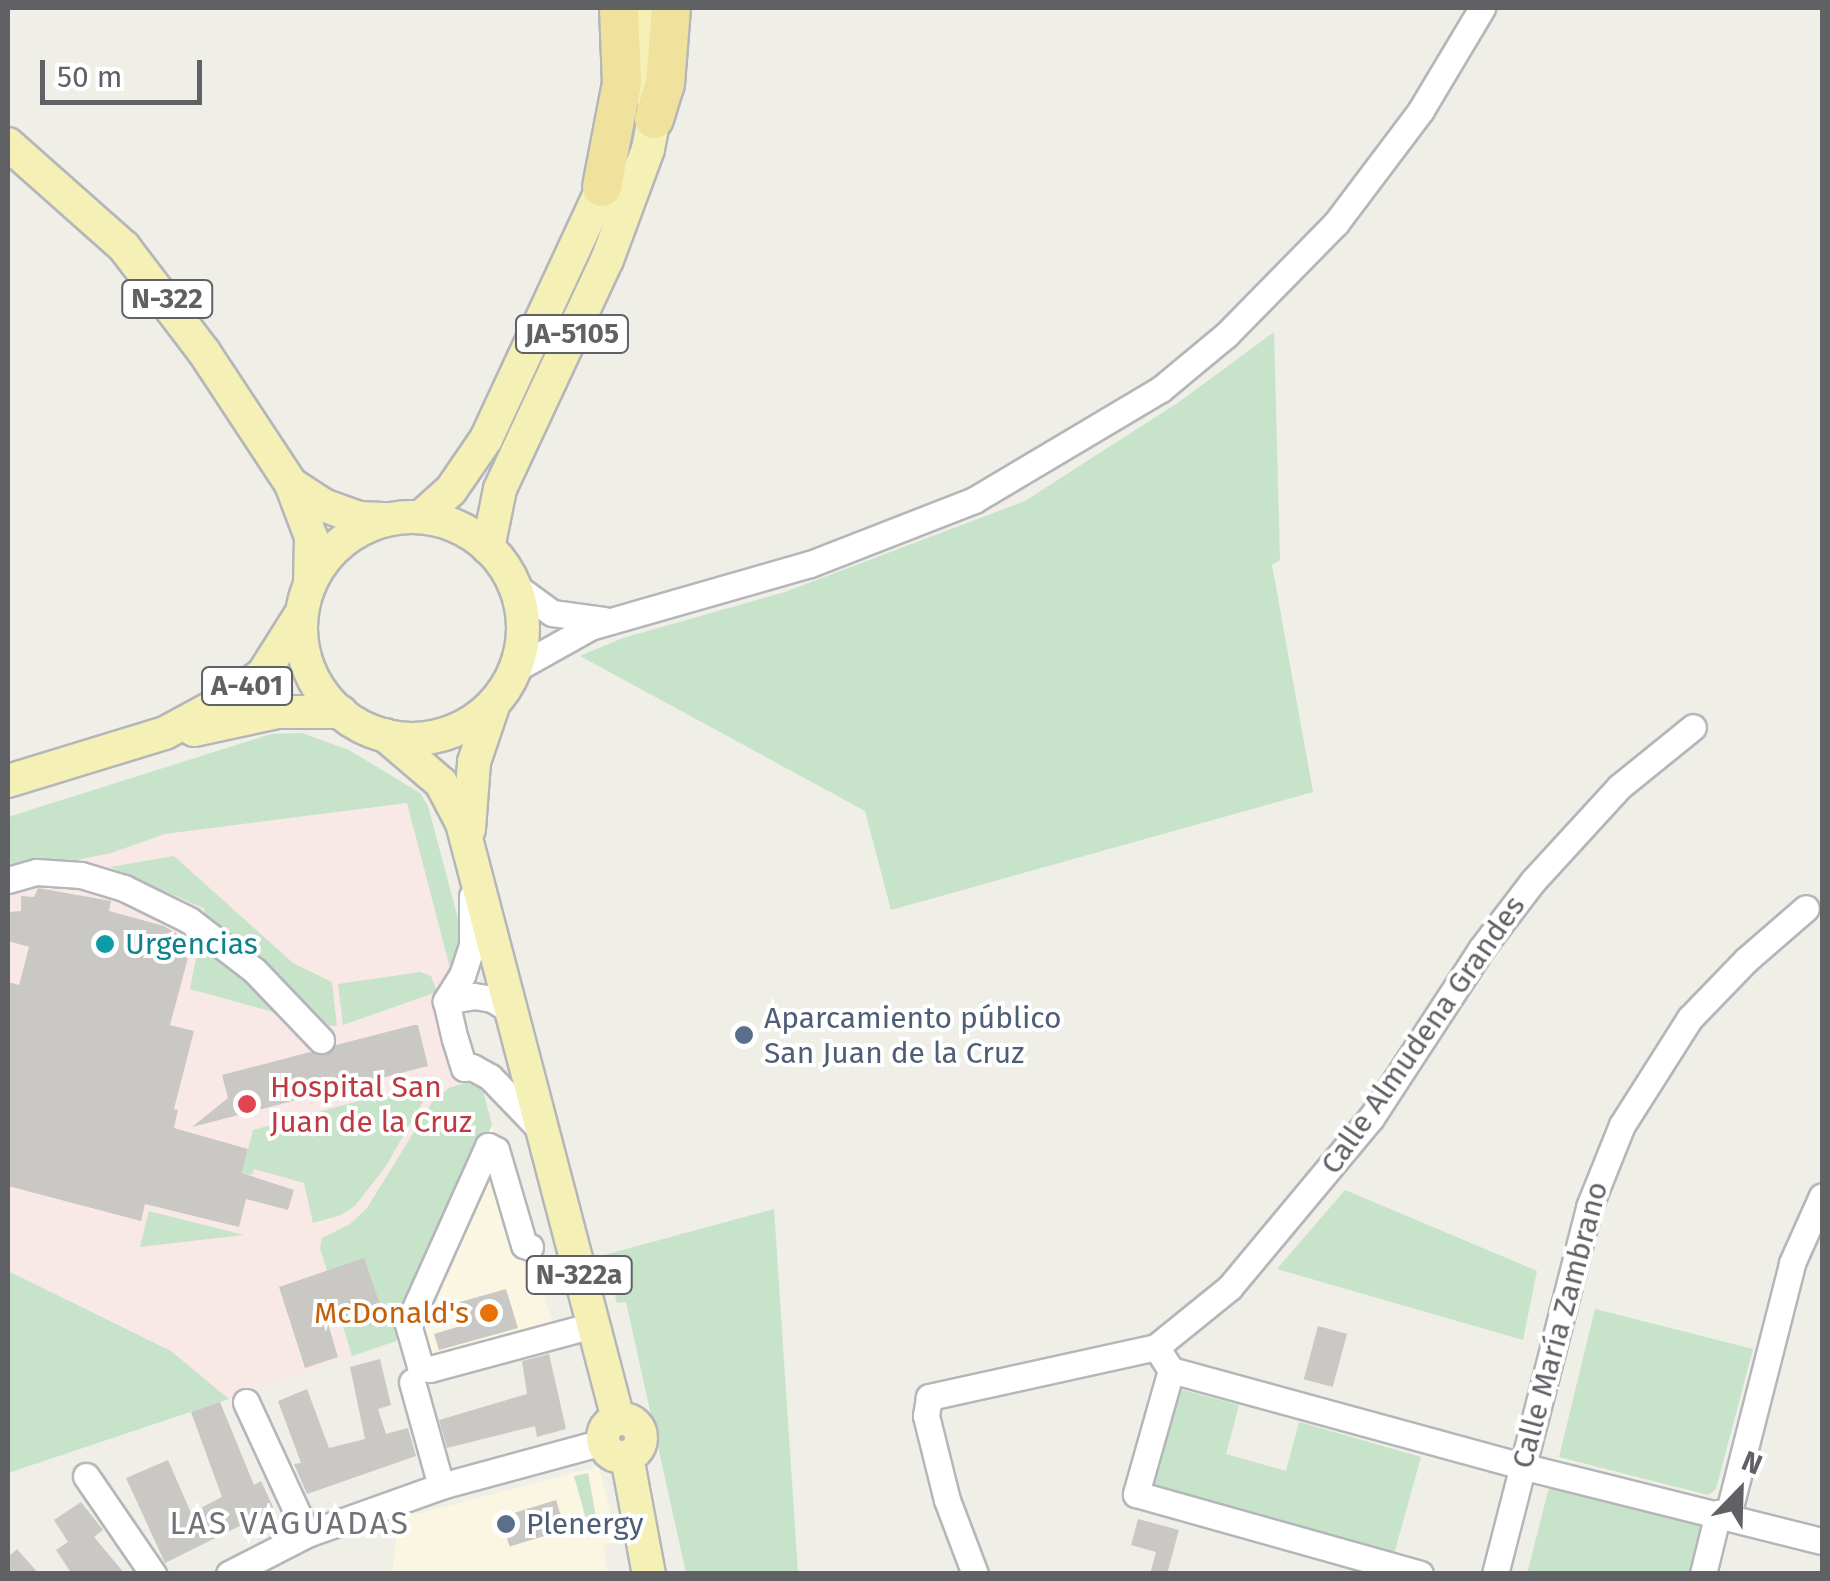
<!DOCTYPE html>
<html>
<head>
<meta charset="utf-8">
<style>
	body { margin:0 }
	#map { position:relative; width:1830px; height:1581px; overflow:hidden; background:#efeee7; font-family:"Fira Sans",sans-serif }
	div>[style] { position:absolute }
	.commercial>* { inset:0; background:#faf6e1 }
	.medical>* { inset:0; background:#f9e9e6 }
	.green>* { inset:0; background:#c7e3c9 }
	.building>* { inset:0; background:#cac8c4; transform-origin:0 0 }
	.roads { filter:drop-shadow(2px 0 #b4b6ba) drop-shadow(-2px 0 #b4b6ba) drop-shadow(0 2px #b4b6ba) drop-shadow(0 -2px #b4b6ba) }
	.minor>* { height:25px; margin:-12.5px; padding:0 12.5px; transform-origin:12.5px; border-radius:12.5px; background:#fff }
	.major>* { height:32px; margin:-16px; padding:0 16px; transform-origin:16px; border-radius:16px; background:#f5f0b6 }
	.major>.ring { margin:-16px; padding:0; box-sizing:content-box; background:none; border:32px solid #f5f0b6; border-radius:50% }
	.highway>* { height:38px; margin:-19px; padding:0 19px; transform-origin:19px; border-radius:19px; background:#f0e29d }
	.dots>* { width:28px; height:28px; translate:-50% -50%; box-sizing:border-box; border:5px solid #fff; border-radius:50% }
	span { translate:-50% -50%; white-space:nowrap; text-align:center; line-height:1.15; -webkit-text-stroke:8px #fff; paint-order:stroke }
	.shield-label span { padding:2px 8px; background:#fff; border:2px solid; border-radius:8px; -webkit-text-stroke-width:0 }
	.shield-label { font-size:28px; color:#5f6165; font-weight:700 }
	.culture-label { font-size:30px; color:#0d838f }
	.left { translate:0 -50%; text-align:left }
	.service-label { font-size:30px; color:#4e5e75 }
	.street-label { font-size:30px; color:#5f6165 }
	.health-label { font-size:30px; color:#be3a42 }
	.food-label { font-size:30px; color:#c56008 }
	.right { translate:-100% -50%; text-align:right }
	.neighbourhood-label { font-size:32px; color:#707377; letter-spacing:2.5px }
	.frame { position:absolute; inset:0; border:10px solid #5f6165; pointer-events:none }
	.north { position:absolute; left:1690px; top:1441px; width:100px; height:100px; -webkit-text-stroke:8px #fff; paint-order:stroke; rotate:23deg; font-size:28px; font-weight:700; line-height:40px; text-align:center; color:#5f6165 }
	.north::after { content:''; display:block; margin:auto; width:35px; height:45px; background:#5f6165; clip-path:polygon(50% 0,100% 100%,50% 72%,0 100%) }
	.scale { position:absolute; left:40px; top:60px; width:162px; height:45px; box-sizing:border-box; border:5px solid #5f6165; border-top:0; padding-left:12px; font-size:30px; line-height:35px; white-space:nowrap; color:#5f6165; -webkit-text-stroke:8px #fff; paint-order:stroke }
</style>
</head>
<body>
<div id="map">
	<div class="commercial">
		<i style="clip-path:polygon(492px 1125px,560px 1347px,415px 1370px,396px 1341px)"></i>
		<i style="clip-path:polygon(599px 1466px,618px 1542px,603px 1545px,608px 1573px,392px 1574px,398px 1519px)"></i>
	</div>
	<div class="medical">
		<i style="clip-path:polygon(407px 803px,492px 1125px,396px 1341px,229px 1399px,171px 1351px,8px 1271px,8px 866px,165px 834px)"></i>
	</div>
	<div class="green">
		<i style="clip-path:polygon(1274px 332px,1280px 560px,1272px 565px,1313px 792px,891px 910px,865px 811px,580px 656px,623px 638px,785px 592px,1025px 501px,1179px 402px)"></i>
		<i style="clip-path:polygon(302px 733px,349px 750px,420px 793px,428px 806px,461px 930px,451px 972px,407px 803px,165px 834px,111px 853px,8px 874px,8px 817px,271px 734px)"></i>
		<i style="clip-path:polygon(174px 856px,293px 963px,332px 982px,337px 1026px,316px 1025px,277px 976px,202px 916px,205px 909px,110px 867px)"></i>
		<i style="clip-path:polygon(200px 938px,233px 961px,280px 1014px,190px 989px)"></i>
		<i style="clip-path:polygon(420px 972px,431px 976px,437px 992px,343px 1025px,338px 984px)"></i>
		<i style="clip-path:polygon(427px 1082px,432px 1086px,386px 1166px,355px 1206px,341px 1215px,313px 1223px,304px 1183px,254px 1169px,252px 1175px,242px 1173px,253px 1130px)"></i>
		<i style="clip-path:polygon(468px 1082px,481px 1083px,492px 1125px,396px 1341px,352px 1356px,342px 1323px,381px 1310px,327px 1271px,320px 1248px,322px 1238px,350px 1224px,367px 1208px,433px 1101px,449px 1088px)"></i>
		<i style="clip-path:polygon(1345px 1190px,1537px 1271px,1523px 1340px,1277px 1269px)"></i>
		<i style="clip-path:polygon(774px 1209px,798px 1573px,686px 1573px,626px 1302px,617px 1303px,604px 1255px)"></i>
		<i style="clip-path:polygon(149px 1211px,244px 1235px,140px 1247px)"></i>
		<i style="clip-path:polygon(8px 1271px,171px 1351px,229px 1399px,8px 1473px)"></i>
		<i style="clip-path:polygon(1595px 1309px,1753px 1349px,1716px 1489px,1708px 1495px,1559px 1457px)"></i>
		<i style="clip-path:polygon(1179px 1389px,1239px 1405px,1226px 1454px,1286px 1471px,1299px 1422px,1421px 1457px,1394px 1554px,1151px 1486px)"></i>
		<i style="clip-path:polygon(588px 1473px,596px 1517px,586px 1519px,574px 1476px)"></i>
		<i style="clip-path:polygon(1556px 1485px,1708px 1525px,1695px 1573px,1527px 1574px,1548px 1491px)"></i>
	</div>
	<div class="building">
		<i style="clip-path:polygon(38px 888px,111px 901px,109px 911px,164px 926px,192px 943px,170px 1025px,194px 1031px,174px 1109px,178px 1110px,174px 1128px,248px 1149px,242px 1173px,294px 1190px,288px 1210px,246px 1199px,239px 1227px,145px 1204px,141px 1221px,8px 1186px,8px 982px,19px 985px,29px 947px,8px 941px,8px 912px,21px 911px,21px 896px,34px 897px)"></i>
		<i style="clip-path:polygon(414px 1025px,418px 1025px,428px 1066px,192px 1127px,228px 1098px,222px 1075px,310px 1052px,326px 1055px,336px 1045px)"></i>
		<i style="clip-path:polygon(364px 1258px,382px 1310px,329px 1327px,338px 1357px,305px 1368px,279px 1287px)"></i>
		<i style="clip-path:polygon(506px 1289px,518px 1328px,439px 1350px,434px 1334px,467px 1324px,460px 1302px)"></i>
		<i style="left:1318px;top:1326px;width:30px;height:55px;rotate:15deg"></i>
		<i style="clip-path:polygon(549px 1354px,566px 1429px,537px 1437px,535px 1426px,447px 1448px,439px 1420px,527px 1394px,522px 1361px)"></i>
		<i style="clip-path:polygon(380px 1359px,391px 1405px,378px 1409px,386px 1434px,408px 1428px,416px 1456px,307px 1494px,294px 1464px,301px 1463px,278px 1401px,307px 1389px,329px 1448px,365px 1439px,350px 1367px)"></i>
		<i style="clip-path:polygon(220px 1402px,254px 1485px,261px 1481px,274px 1509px,165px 1563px,126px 1478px,168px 1460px,191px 1513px,222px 1497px,191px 1412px)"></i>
		<i style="left:556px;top:1500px;width:31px;height:58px;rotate:73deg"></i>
		<i style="clip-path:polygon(81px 1502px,103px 1530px,94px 1537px,125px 1574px,72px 1574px,56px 1550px,68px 1542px,54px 1520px)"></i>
		<i style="clip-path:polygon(1138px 1519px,1179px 1530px,1167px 1574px,1150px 1574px,1156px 1552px,1131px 1545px)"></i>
		<i style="clip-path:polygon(17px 1549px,39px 1574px,8px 1574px,8px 1557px)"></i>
	</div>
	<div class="roads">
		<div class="minor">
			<i style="left:514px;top:585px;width:47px;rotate:36.4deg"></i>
			<i style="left:552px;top:613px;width:52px;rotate:7.7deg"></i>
			<i style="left:515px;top:669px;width:86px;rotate:-29.2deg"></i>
			<i style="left:590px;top:627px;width:229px;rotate:-16deg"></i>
			<i style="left:810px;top:564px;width:176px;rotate:-21.3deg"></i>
			<i style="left:974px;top:500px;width:217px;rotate:-30.7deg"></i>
			<i style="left:1161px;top:389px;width:85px;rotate:-39.7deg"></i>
			<i style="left:1226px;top:335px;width:157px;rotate:-45.5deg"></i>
			<i style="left:1336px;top:223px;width:141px;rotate:-53deg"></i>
			<i style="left:1421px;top:110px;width:119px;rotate:-59.1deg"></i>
			<i style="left:8px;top:880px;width:29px;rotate:-16deg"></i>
			<i style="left:36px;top:872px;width:45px;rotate:3.8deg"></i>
			<i style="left:81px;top:875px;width:45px;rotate:16.8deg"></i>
			<i style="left:124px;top:888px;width:72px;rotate:26.2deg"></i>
			<i style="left:189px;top:920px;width:82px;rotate:37.6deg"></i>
			<i style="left:254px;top:970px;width:97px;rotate:46.3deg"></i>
			<i style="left:472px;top:896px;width:49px;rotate:90deg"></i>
			<i style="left:472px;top:945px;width:32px;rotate:108deg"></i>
			<i style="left:462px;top:975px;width:31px;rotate:122deg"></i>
			<i style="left:446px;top:1001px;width:39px;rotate:77deg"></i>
			<i style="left:455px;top:1039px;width:30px;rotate:73deg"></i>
			<i style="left:464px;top:1068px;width:8px;rotate:-7deg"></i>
			<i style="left:472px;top:1067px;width:21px;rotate:29deg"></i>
			<i style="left:490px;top:1077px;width:75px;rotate:46.1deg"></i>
			<i style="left:446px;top:1001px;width:28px;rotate:-10deg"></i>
			<i style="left:474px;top:996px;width:18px;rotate:9deg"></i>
			<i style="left:492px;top:999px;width:17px;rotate:31deg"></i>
			<i style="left:530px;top:1247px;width:6px;rotate:-162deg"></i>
			<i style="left:524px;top:1245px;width:99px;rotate:-106.4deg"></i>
			<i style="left:496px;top:1150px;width:9px;rotate:-153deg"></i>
			<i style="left:488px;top:1146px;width:195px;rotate:114.2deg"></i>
			<i style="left:408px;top:1324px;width:44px;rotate:74.1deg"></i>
			<i style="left:420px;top:1366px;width:10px;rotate:17deg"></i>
			<i style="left:430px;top:1369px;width:169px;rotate:-15.1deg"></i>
			<i style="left:1171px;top:1370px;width:27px;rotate:-123deg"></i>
			<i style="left:1156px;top:1347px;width:95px;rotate:-39deg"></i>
			<i style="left:1230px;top:1287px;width:220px;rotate:-50.2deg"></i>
			<i style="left:1371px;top:1118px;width:202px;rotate:-56.9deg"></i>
			<i style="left:1481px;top:949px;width:86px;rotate:-52.6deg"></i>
			<i style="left:1533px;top:881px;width:127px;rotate:-47.5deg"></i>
			<i style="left:1619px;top:787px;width:95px;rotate:-39deg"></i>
			<i style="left:1171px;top:1370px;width:363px;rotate:15.3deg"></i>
			<i style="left:1521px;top:1466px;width:310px;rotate:14deg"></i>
			<i style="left:1171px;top:1370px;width:129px;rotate:105.8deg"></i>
			<i style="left:1136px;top:1494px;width:295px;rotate:15.7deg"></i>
			<i style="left:412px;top:1382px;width:108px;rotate:74.4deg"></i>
			<i style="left:246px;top:1402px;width:145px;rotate:65.2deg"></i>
			<i style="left:86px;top:1476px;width:119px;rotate:55.6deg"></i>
			<i style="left:1728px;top:1515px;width:260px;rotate:-75.7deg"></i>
			<i style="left:1792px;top:1263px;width:73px;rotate:-65.9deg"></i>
			<i style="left:229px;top:1574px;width:88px;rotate:-27.1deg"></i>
			<i style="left:307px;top:1534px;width:142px;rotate:-19.7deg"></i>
			<i style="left:441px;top:1486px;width:168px;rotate:-15.2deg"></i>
			<i style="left:975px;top:1574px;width:79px;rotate:-110.7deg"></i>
			<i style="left:947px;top:1500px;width:87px;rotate:-104deg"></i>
			<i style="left:926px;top:1416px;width:19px;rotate:-81deg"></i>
			<i style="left:929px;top:1397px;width:232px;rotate:-12.4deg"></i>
			<i style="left:1495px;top:1574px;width:379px;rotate:-75.6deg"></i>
			<i style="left:1589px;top:1207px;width:88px;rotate:-68.1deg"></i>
			<i style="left:1622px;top:1125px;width:127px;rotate:-57.6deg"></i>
			<i style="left:1690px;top:1018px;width:81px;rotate:-46deg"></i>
			<i style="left:1746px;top:960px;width:79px;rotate:-40.9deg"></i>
			<i style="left:1703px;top:1574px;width:63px;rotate:-76.2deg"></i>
		</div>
		<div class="major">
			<i style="left:8px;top:144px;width:155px;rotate:41.6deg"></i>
			<i style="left:124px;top:247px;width:132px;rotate:52.7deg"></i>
			<i style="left:204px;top:352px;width:158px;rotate:56.6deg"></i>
			<i style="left:291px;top:484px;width:57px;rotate:69.3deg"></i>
			<i style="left:311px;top:537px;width:46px;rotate:91.2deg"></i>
			<i style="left:291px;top:484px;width:38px;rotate:33deg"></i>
			<i style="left:323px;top:505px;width:37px;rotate:20deg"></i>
			<i style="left:358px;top:518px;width:26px;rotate:2deg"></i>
			<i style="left:421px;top:517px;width:40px;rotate:-42deg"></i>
			<i style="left:451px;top:490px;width:62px;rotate:-55.5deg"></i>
			<i style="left:486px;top:439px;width:302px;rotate:-65.1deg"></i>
			<i class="ring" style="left:301px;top:517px;width:190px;height:190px"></i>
			<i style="left:488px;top:548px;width:60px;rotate:-78.5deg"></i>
			<i style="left:500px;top:489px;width:253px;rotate:-65deg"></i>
			<i style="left:607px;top:260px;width:118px;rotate:-69.7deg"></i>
			<i style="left:648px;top:149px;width:31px;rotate:-79deg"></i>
			<i style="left:654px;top:119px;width:111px;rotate:-91.5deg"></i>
			<i style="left:194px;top:730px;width:85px;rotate:-12.2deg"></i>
			<i style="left:277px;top:712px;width:64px"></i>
			<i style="left:385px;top:735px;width:74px;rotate:40.6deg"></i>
			<i style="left:441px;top:783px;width:45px;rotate:62.3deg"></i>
			<i style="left:462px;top:823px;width:616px;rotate:75.33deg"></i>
			<i style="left:8px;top:781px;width:164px;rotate:-17deg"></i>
			<i style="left:165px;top:733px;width:80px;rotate:-28.5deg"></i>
			<i style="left:235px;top:695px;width:35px;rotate:-37deg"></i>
			<i style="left:263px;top:674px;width:73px;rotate:-57.8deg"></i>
			<i style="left:469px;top:829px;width:67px;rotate:-85.7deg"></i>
			<i style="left:474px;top:762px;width:62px;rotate:-71.3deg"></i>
			<i class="ring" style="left:603px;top:1419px;width:6px;height:6px"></i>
			<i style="left:627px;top:1457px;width:119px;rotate:79.4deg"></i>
		</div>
		<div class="highway">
			<i style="left:654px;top:119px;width:37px;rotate:-73deg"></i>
			<i style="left:665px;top:84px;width:76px;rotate:-85.5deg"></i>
			<i style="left:602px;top:187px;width:106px;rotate:-79.1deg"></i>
			<i style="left:622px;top:83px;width:75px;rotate:-92.3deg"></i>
		</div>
	</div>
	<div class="dots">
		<i style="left:105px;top:944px;background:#0f9aa8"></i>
		<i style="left:744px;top:1035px;background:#5c6f8a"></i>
		<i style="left:247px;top:1104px;background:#e0444e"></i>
		<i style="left:489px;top:1313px;background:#e8710a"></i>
		<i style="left:506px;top:1524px;background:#5c6f8a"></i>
	</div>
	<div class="shield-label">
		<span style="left:167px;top:299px">N-322</span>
		<span style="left:572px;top:334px">JA-5105</span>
		<span style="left:247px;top:686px">A-401</span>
		<span style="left:579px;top:1275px">N-322a</span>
	</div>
	<div class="culture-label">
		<span class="left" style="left:125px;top:944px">Urgencias</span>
	</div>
	<div class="service-label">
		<span class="left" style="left:764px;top:1035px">Aparcamiento público<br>San Juan de la Cruz</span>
		<span class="left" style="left:526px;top:1524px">Plenergy</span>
	</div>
	<div class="street-label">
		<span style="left:1423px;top:1035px;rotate:-55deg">Calle Almudena Grandes</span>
		<span style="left:1560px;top:1325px;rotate:-75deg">Calle María Zambrano</span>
	</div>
	<div class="health-label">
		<span class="left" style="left:270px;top:1104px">Hospital San<br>Juan de la Cruz</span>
	</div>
	<div class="food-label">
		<span class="right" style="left:469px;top:1313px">McDonald's</span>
	</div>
	<div class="neighbourhood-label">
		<span style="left:290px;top:1523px">LAS VAGUADAS</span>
	</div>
	<div class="frame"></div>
	<div class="north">N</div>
	<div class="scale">50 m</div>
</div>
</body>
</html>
